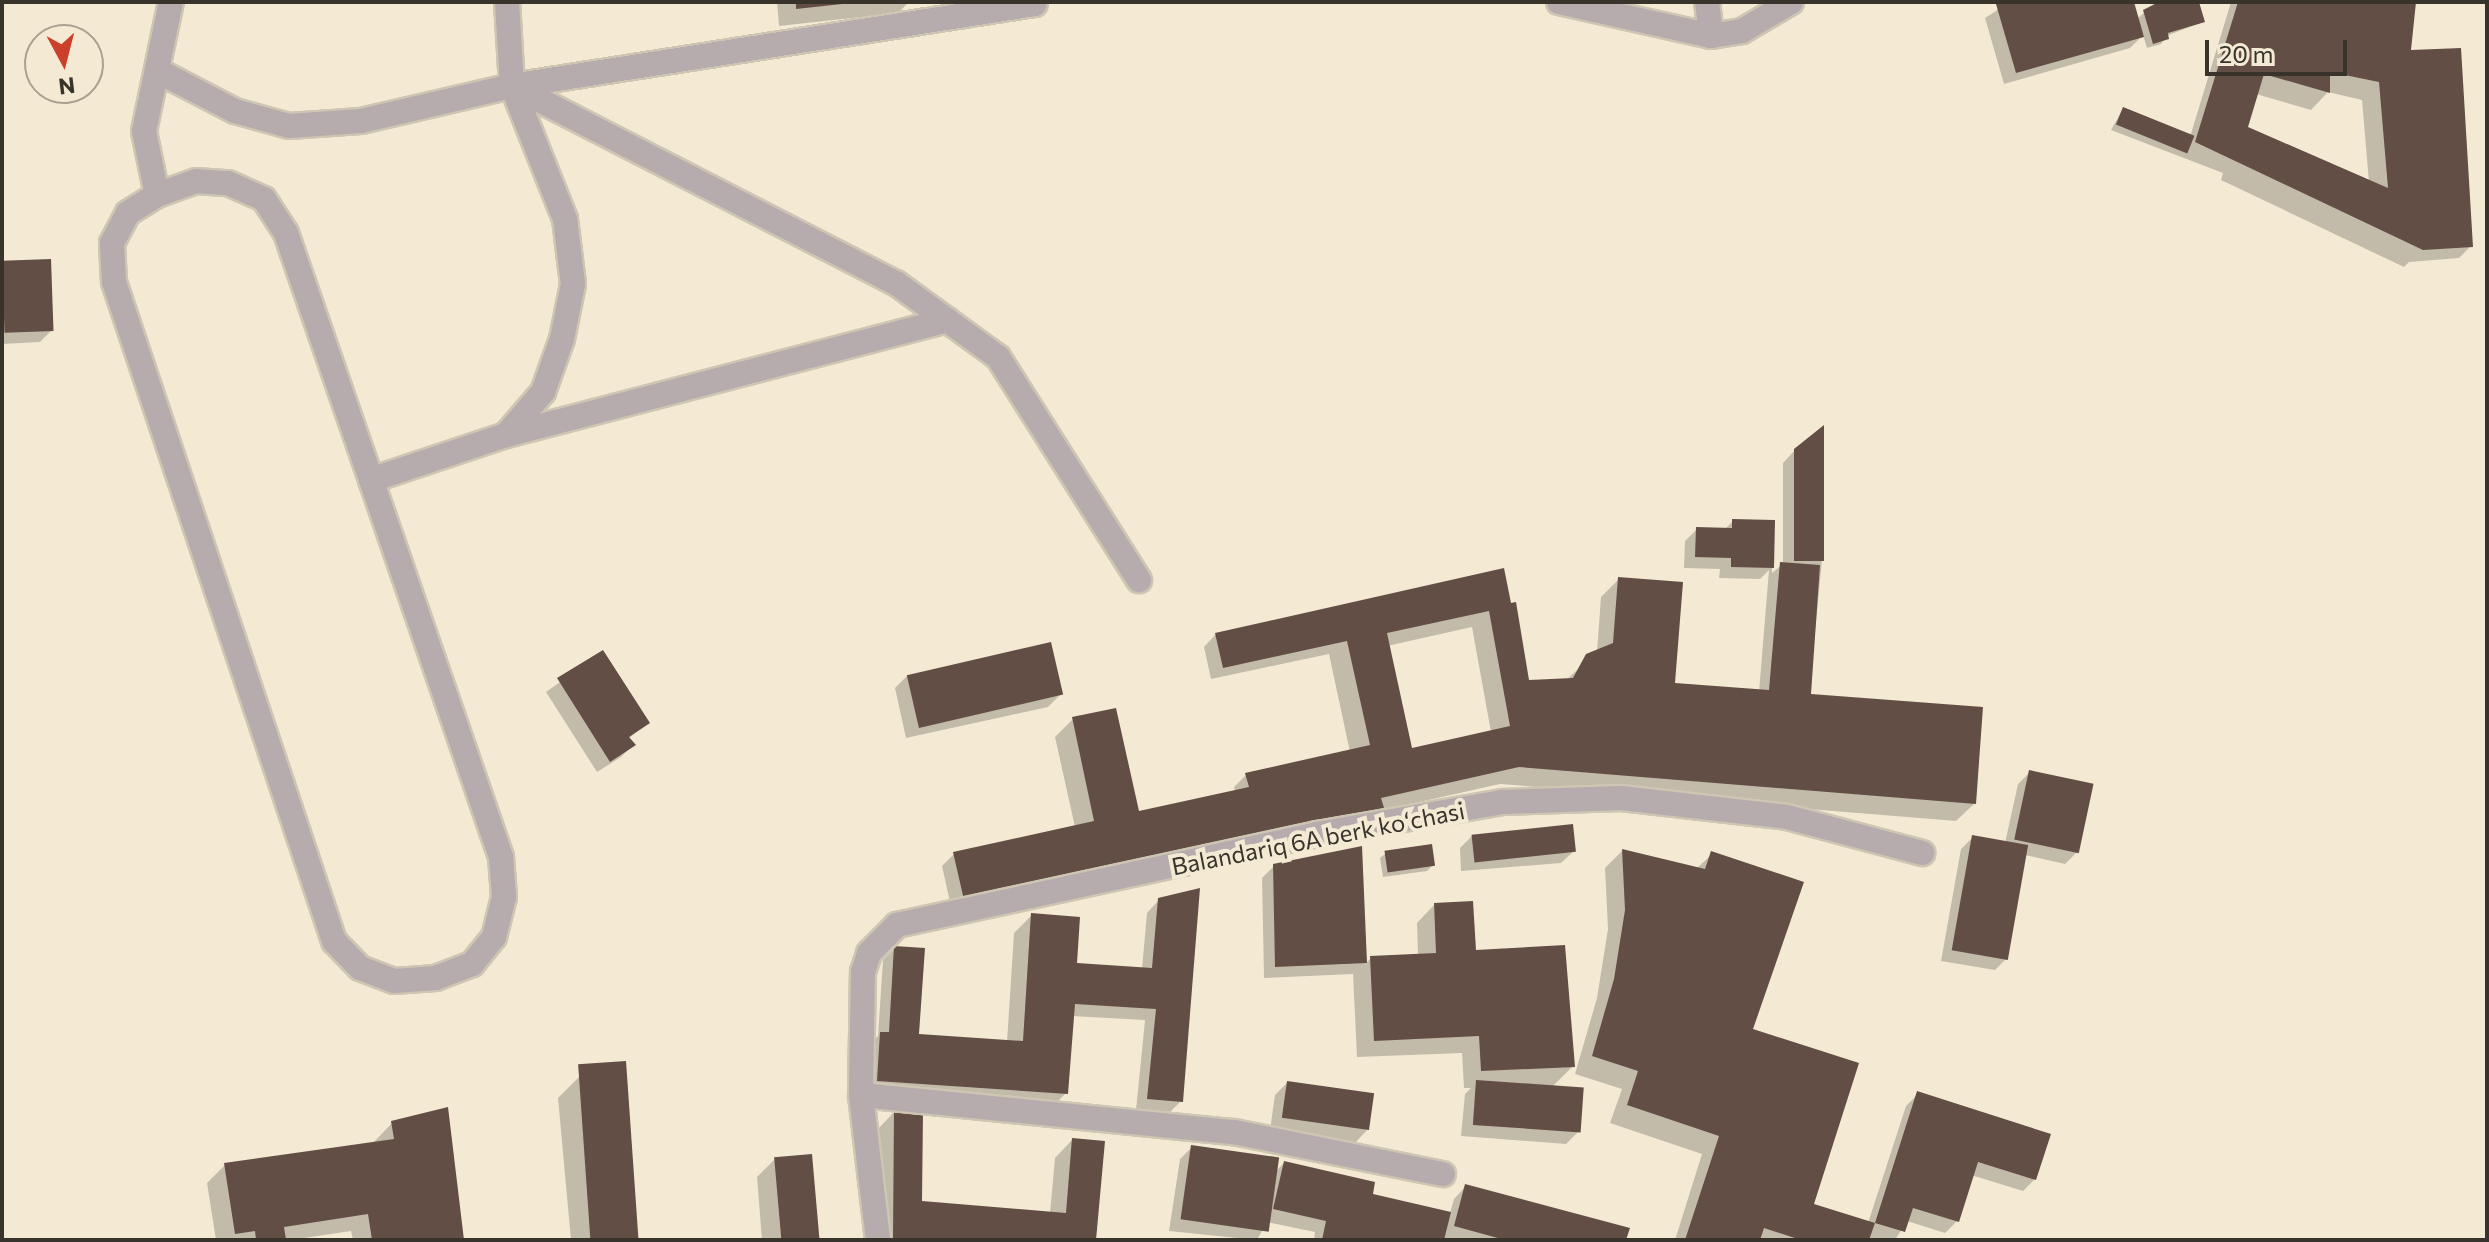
<!DOCTYPE html>
<html>
<head>
<meta charset="utf-8">
<style>
	body { margin:0 }
	#map { position:relative; width:2489px; height:1242px; overflow:hidden; background:#f4ead4; font-family:Commissioner,sans-serif }
	div>[style] { position:absolute }
	.shadow>* { inset:0; background:#0003 }
	.building>* { inset:0; background:#624e45; transform-origin:0 0 }
	.roads { filter:drop-shadow(2px 0 #cec6b2) drop-shadow(-2px 0 #cec6b2) drop-shadow(0 2px #cec6b2) drop-shadow(0 -2px #cec6b2) }
	.minor>* { height:24px; margin:-12px; padding:0 12px; transform-origin:12px; border-radius:12px; background:#b6abad }
	span { translate:-50% -50%; white-space:nowrap; text-align:center; line-height:1.15; -webkit-text-stroke:8px #f4ead4; paint-order:stroke }
	.street-label { font-size:24px; color:#38342b }
	.frame { position:absolute; inset:0; border:4px solid #38342b; pointer-events:none }
	.north { position:absolute; left:24px; top:24px; width:80px; height:80px; box-sizing:border-box; background:#f4ead4; border:2px solid #a9a190; border-radius:50%; rotate:173deg; font-size:22px; font-weight:700; line-height:32px; text-align:center; color:#38342b }
	.north::after { content:''; display:block; margin:auto; width:28px; height:36px; background:#cb3f2b; clip-path:polygon(50% 0,100% 100%,50% 72%,0 100%) }
	.scale { position:absolute; left:2205px; top:40px; width:142px; height:36px; box-sizing:border-box; border:4px solid #38342b; border-top:0; padding-left:10px; font-size:24px; line-height:28px; white-space:nowrap; color:#38342b; -webkit-text-stroke:6px #f4ead4; paint-order:stroke }
</style>
</head>
<body>
<div id="map">
	<div class="shadow">
		<i style="clip-path:polygon(777px 2px,909px 2px,898px 13px,779px 26px)"></i>
		<i style="clip-path:polygon(2010px 2px,2132px 2px,2137px 19px,2156px 2px,2197px 2px,2203px 22px,2166px 36px,2161px 44px,2147px 48px,2143px 35px,2130px 48px,2004px 84px,1985px 18px)"></i>
		<i style="clip-path:polygon(evenodd,2231px 2px,2414px 2px,2408px 52px,2471px 246px,2459px 258px,2409px 262px,2404px 267px,2221px 180px,2223px 173px,2111px 130px,2123px 109px,2190px 137px,2231px 2px,2328px 92px,2362px 100px,2369px 182px,2245px 128px,2256px 94px,2311px 110px,2328px 92px)"></i>
		<i style="clip-path:polygon(2px 262px,52px 330px,40px 342px,2px 344px)"></i>
		<i style="clip-path:polygon(evenodd,1795px 450px,1822px 560px,1809px 695px,1974px 804px,1956px 821px,1500px 784px,1379px 811px,1370px 820px,952px 911px,942px 866px,954px 854px,1075px 827px,1055px 737px,1073px 719px,1137px 814px,1235px 792px,1234px 787px,1246px 775px,1350px 752px,1329px 654px,1211px 679px,1204px 647px,1216px 634px,1502px 571px,1527px 682px,1565px 681px,1597px 652px,1601px 597px,1619px 579px,1673px 685px,1759px 692px,1769px 570px,1760px 579px,1719px 578px,1720px 569px,1684px 568px,1685px 541px,1697px 529px,1724px 530px,1733px 521px,1773px 522px,1772px 573px,1783px 564px,1783px 463px,1795px 450px,1472px 627px,1491px 732px,1410px 750px,1387px 646px,1472px 627px)"></i>
		<i style="clip-path:polygon(602px 652px,647px 723px,628px 739px,633px 745px,621px 757px,597px 772px,546px 692px)"></i>
		<i style="clip-path:polygon(907px 676px,1060px 695px,1048px 707px,906px 738px,895px 688px)"></i>
		<i style="clip-path:polygon(2030px 772px,2077px 852px,2065px 864px,2025px 855px,2007px 958px,1995px 970px,1941px 961px,1961px 849px,1973px 837px,2005px 843px,2018px 784px)"></i>
		<i style="clip-path:polygon(1472px 836px,1574px 851px,1561px 863px,1461px 871px,1460px 848px)"></i>
		<i style="clip-path:polygon(1360px 849px,1365px 964px,1371px 958px,1418px 956px,1417px 923px,1434px 905px,1573px 1066px,1552px 1087px,1578px 1132px,1566px 1144px,1461px 1136px,1465px 1094px,1471px 1088px,1464px 1088px,1462px 1053px,1357px 1057px,1353px 974px,1264px 978px,1262px 878px,1274px 866px)"></i>
		<i style="clip-path:polygon(1622px 851px,1696px 869px,1712px 854px,1750px 1030px,1812px 1205px,1868px 1223px,1906px 1106px,1918px 1094px,2035px 1179px,2023px 1191px,1971px 1175px,1957px 1221px,1945px 1233px,1907px 1221px,1895px 1240px,1675px 1240px,1702px 1154px,1610px 1123px,1622px 1089px,1575px 1074px,1597px 998px,1608px 929px,1605px 868px)"></i>
		<i style="clip-path:polygon(1386px 853px,1433px 865px,1427px 871px,1383px 877px,1380px 858px)"></i>
		<i style="clip-path:polygon(1159px 900px,1181px 1101px,1169px 1113px,1136px 1110px,1145px 1020px,1071px 1016px,1066px 1093px,1048px 1111px,860px 1098px,863px 1051px,878px 1036px,883px 960px,895px 948px,914px 1036px,1007px 1042px,1014px 933px,1032px 915px,1075px 968px,1142px 969px,1147px 913px)"></i>
		<i style="clip-path:polygon(581px 1075px,638px 1240px,571px 1240px,558px 1098px)"></i>
		<i style="clip-path:polygon(1287px 1083px,1367px 1130px,1355px 1143px,1270px 1130px,1275px 1095px)"></i>
		<i style="clip-path:polygon(895px 1111px,920px 1202px,1050px 1213px,1055px 1158px,1072px 1140px,1095px 1240px,879px 1240px,878px 1129px)"></i>
		<i style="clip-path:polygon(392px 1123px,462px 1240px,353px 1240px,351px 1231px,291px 1240px,216px 1240px,207px 1183px,225px 1165px,372px 1144px)"></i>
		<i style="clip-path:polygon(1192px 1147px,1274px 1173px,1284px 1163px,1369px 1200px,1450px 1213px,1454px 1199px,1466px 1186px,1624px 1240px,1314px 1240px,1315px 1232px,1267px 1222px,1257px 1240px,1169px 1231px,1180px 1159px)"></i>
		<i style="clip-path:polygon(775px 1159px,817px 1240px,762px 1240px,757px 1177px)"></i>
	</div>
	<div class="building">
		<i style="clip-path:polygon(796px 2px,842px 2px,842px 4px,796px 9px)"></i>
		<i style="clip-path:polygon(2134px 2px,2144px 37px,2016px 73px,1996px 4px)"></i>
		<i style="clip-path:polygon(2159px 2px,2199px 2px,2205px 22px,2168px 33px,2169px 39px,2153px 44px,2143px 10px)"></i>
		<i style="clip-path:polygon(evenodd,2238px 2px,2416px 2px,2411px 50px,2461px 48px,2473px 247px,2423px 250px,2195px 142px,2238px 2px,2330px 72px,2379px 82px,2388px 188px,2248px 127px,2264px 74px,2330px 93px,2330px 72px)"></i>
		<i style="left:2123px;top:107px;width:77px;height:19px;rotate:22deg"></i>
		<i style="left:51px;top:259px;width:72px;height:49px;rotate:88deg"></i>
		<i style="clip-path:polygon(1824px 425px,1824px 561px,1794px 561px,1794px 449px)"></i>
		<i style="clip-path:polygon(1732px 519px,1775px 520px,1774px 568px,1731px 567px,1731px 558px,1695px 557px,1696px 527px,1732px 528px)"></i>
		<i style="clip-path:polygon(evenodd,1780px 562px,1820px 565px,1811px 694px,1983px 707px,1976px 804px,1519px 767px,1381px 798px,1384px 808px,964px 900px,953px 852px,1094px 821px,1072px 717px,1116px 708px,1139px 811px,1249px 787px,1245px 773px,1370px 745px,1347px 641px,1223px 668px,1215px 633px,1504px 568px,1511px 603px,1516px 602px,1529px 680px,1573px 678px,1586px 654px,1613px 643px,1618px 577px,1683px 582px,1675px 683px,1769px 690px,1780px 562px,1489px 611px,1510px 726px,1412px 748px,1387px 633px,1489px 611px)"></i>
		<i style="left:1051px;top:642px;width:54px;height:148px;rotate:77deg"></i>
		<i style="clip-path:polygon(603px 650px,650px 723px,629px 737px,636px 745px,610px 762px,557px 678px)"></i>
		<i style="left:2029px;top:770px;width:66px;height:71px;rotate:12deg"></i>
		<i style="left:1573px;top:824px;width:28px;height:102px;rotate:84deg"></i>
		<i style="left:1972px;top:835px;width:57px;height:117px;rotate:10deg"></i>
		<i style="left:1432px;top:844px;width:22px;height:48px;rotate:82deg"></i>
		<i style="clip-path:polygon(1362px 846px,1367px 963px,1275px 967px,1273px 864px)"></i>
		<i style="clip-path:polygon(1622px 849px,1705px 869px,1711px 851px,1804px 882px,1753px 1029px,1859px 1063px,1814px 1204px,1875px 1223px,1869px 1240px,1801px 1240px,1764px 1228px,1760px 1240px,1685px 1240px,1719px 1136px,1627px 1105px,1638px 1071px,1592px 1056px,1614px 979px,1625px 910px)"></i>
		<i style="clip-path:polygon(1200px 888px,1183px 1102px,1147px 1099px,1156px 1009px,1075px 1004px,1068px 1094px,877px 1081px,880px 1032px,889px 1032px,894px 946px,925px 948px,919px 1034px,1023px 1041px,1031px 913px,1080px 917px,1077px 963px,1152px 968px,1158px 898px)"></i>
		<i style="clip-path:polygon(1473px 901px,1476px 950px,1565px 945px,1575px 1067px,1481px 1071px,1479px 1036px,1374px 1041px,1370px 956px,1436px 953px,1434px 903px)"></i>
		<i style="left:626px;top:1061px;width:180px;height:48px;rotate:86deg"></i>
		<i style="left:1476px;top:1080px;width:108px;height:45px;rotate:4deg"></i>
		<i style="left:1287px;top:1081px;width:88px;height:37px;rotate:8deg"></i>
		<i style="clip-path:polygon(1917px 1091px,2051px 1134px,2036px 1180px,1978px 1162px,1959px 1222px,1913px 1208px,1905px 1232px,1875px 1223px)"></i>
		<i style="clip-path:polygon(448px 1107px,464px 1240px,372px 1240px,368px 1214px,284px 1227px,286px 1240px,256px 1240px,255px 1231px,235px 1234px,224px 1163px,394px 1139px,391px 1121px)"></i>
		<i style="clip-path:polygon(894px 1109px,923px 1112px,922px 1201px,1066px 1213px,1072px 1138px,1105px 1141px,1096px 1240px,893px 1240px)"></i>
		<i style="left:1191px;top:1145px;width:89px;height:75px;rotate:8deg"></i>
		<i style="left:812px;top:1154px;width:86px;height:38px;rotate:85deg"></i>
		<i style="clip-path:polygon(1284px 1161px,1375px 1182px,1373px 1194px,1451px 1212px,1444px 1240px,1322px 1240px,1326px 1221px,1273px 1209px)"></i>
		<i style="clip-path:polygon(1465px 1184px,1630px 1228px,1626px 1240px,1505px 1240px,1454px 1226px)"></i>
	</div>
	<div class="roads">
		<div class="minor">
			<i style="left:1559px;top:2px;width:156px;rotate:12.6deg"></i>
			<i style="left:1711px;top:36px;width:31px;rotate:-9deg"></i>
			<i style="left:1742px;top:31px;width:57px;rotate:-30.6deg"></i>
			<i style="left:1707px;top:2px;width:34px;rotate:83deg"></i>
			<i style="left:158px;top:71px;width:87px;rotate:27.5deg"></i>
			<i style="left:235px;top:111px;width:56px;rotate:15.5deg"></i>
			<i style="left:289px;top:126px;width:72px;rotate:-4deg"></i>
			<i style="left:361px;top:121px;width:155px;rotate:-13.1deg"></i>
			<i style="left:512px;top:86px;width:529px;rotate:-8.91deg"></i>
			<i style="left:512px;top:86px;width:432px;rotate:27.2deg"></i>
			<i style="left:896px;top:283px;width:126px;rotate:36deg"></i>
			<i style="left:998px;top:357px;width:264px;rotate:57.7deg"></i>
			<i style="left:196px;top:181px;width:32px;rotate:4deg"></i>
			<i style="left:228px;top:183px;width:39px;rotate:24deg"></i>
			<i style="left:264px;top:199px;width:40px;rotate:57.1deg"></i>
			<i style="left:286px;top:233px;width:660px;rotate:70.99deg"></i>
			<i style="left:501px;top:857px;width:40px;rotate:85.7deg"></i>
			<i style="left:504px;top:897px;width:41px;rotate:104deg"></i>
			<i style="left:494px;top:937px;width:35px;rotate:129deg"></i>
			<i style="left:472px;top:964px;width:39px;rotate:159deg"></i>
			<i style="left:436px;top:978px;width:42px;rotate:175.9deg"></i>
			<i style="left:394px;top:981px;width:36px;rotate:-159deg"></i>
			<i style="left:360px;top:968px;width:37px;rotate:-134deg"></i>
			<i style="left:334px;top:941px;width:695px;rotate:-108.46deg"></i>
			<i style="left:114px;top:282px;width:39px;rotate:-93deg"></i>
			<i style="left:112px;top:243px;width:34px;rotate:-62deg"></i>
			<i style="left:128px;top:213px;width:34px;rotate:-32deg"></i>
			<i style="left:157px;top:195px;width:41px;rotate:-19.7deg"></i>
			<i style="left:157px;top:195px;width:65px;rotate:-101.5deg"></i>
			<i style="left:144px;top:131px;width:132px;rotate:-78.2deg"></i>
			<i style="left:506px;top:435px;width:456px;rotate:-14.6deg"></i>
			<i style="left:371px;top:480px;width:142px;rotate:-18.4deg"></i>
			<i style="left:506px;top:435px;width:57px;rotate:-49.3deg"></i>
			<i style="left:543px;top:392px;width:56px;rotate:-70.3deg"></i>
			<i style="left:562px;top:339px;width:56px;rotate:-78.7deg"></i>
			<i style="left:573px;top:284px;width:65px;rotate:-97deg"></i>
			<i style="left:565px;top:219px;width:143px;rotate:-111.7deg"></i>
			<i style="left:512px;top:86px;width:84px;rotate:-93.4deg"></i>
			<i style="left:861px;top:1095px;width:123px;rotate:-89.1deg"></i>
			<i style="left:863px;top:972px;width:20px;rotate:-72deg"></i>
			<i style="left:869px;top:953px;width:40px;rotate:-45deg"></i>
			<i style="left:897px;top:925px;width:430px;rotate:-12.2deg"></i>
			<i style="left:1317px;top:834px;width:189px;rotate:-9.8deg"></i>
			<i style="left:1503px;top:802px;width:118px;rotate:-1.9deg"></i>
			<i style="left:1621px;top:798px;width:167px;rotate:6.5deg"></i>
			<i style="left:1787px;top:817px;width:140px;rotate:14.9deg"></i>
			<i style="left:878px;top:1240px;width:146px;rotate:-96.7deg"></i>
			<i style="left:861px;top:1095px;width:375px;rotate:5.7deg"></i>
			<i style="left:1234px;top:1132px;width:213px;rotate:11.4deg"></i>
		</div>
	</div>
	<div class="street-label">
		<span style="left:1318px;top:838px;rotate:-11deg">Balandariq 6A berk koʻchasi</span>
	</div>
	<div class="frame"></div>
	<div class="north">N</div>
	<div class="scale">20 m</div>
</div>
</body>
</html>
